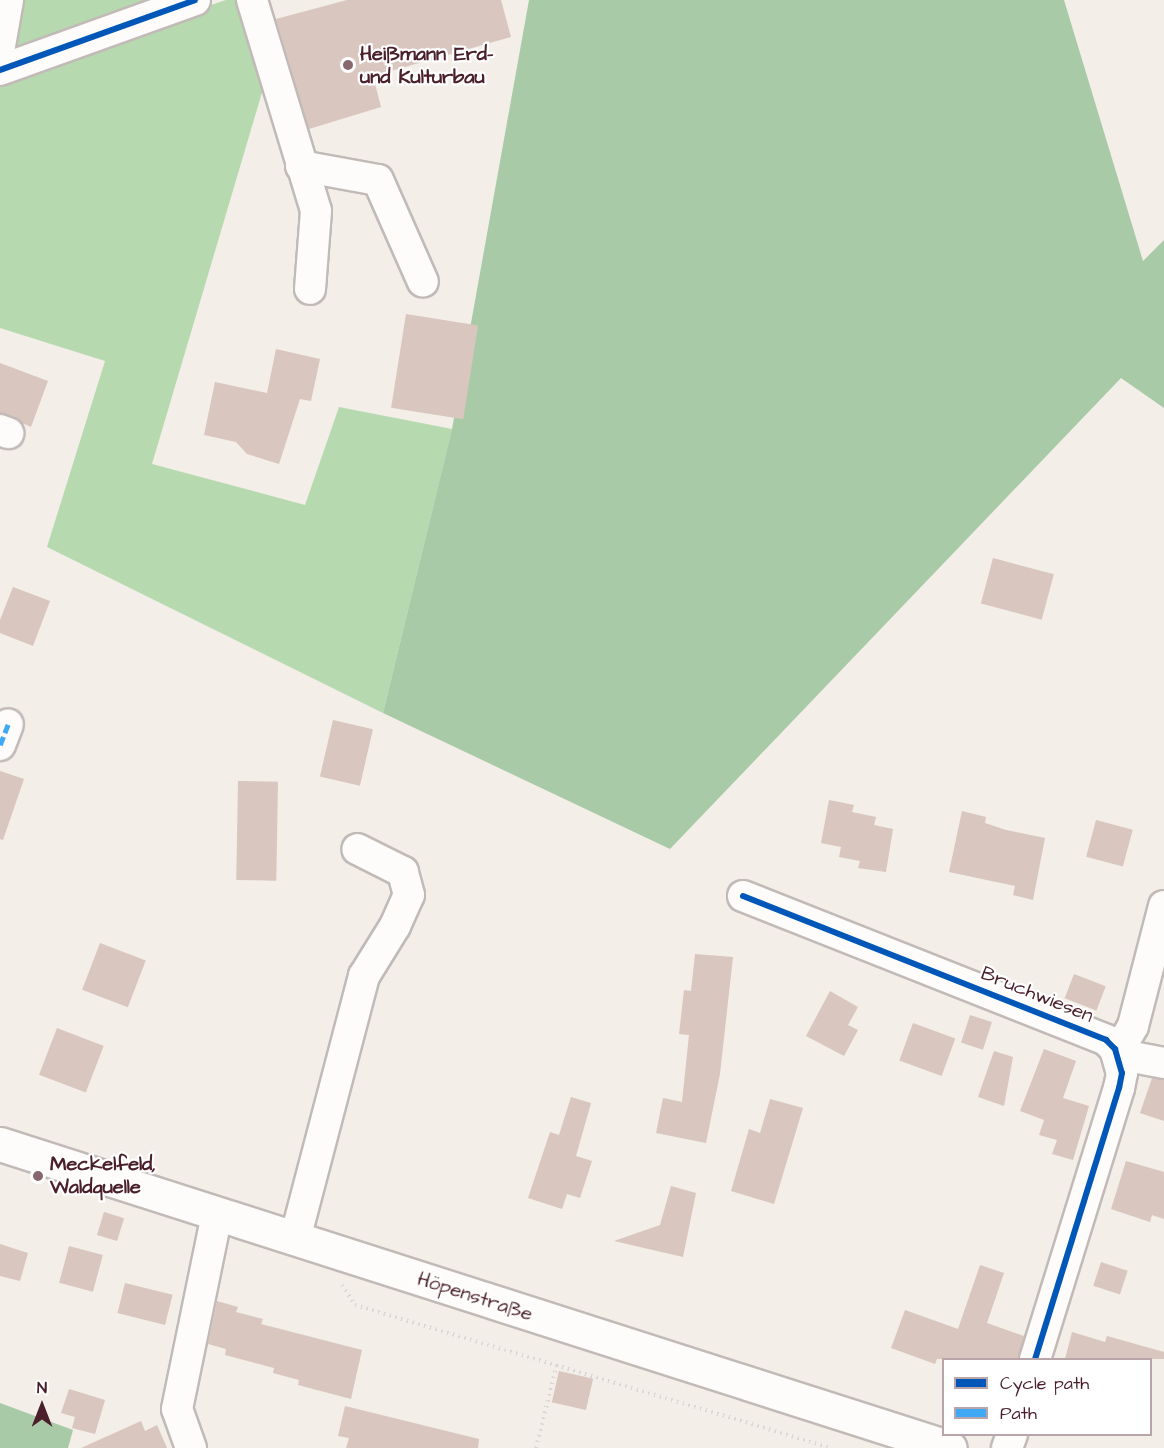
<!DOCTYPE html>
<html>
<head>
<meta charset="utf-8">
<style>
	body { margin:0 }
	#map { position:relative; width:1164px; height:1448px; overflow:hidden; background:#f3eee7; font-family:"Architects Daughter",sans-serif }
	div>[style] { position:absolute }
	.green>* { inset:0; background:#b6d9af }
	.forest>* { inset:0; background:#a8caa6 }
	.building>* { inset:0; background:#d8c6bf; transform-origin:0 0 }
	.path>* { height:4px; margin-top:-2px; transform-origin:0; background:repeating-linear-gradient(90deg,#dad7d6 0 1.5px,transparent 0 6px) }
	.roads { filter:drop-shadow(2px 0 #c2bab7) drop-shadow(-2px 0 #c2bab7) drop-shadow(0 2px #c2bab7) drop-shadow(0 -2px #c2bab7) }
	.minor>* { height:30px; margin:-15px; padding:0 15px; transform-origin:15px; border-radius:15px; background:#fdfcfb }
	.major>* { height:33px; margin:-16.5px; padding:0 16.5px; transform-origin:16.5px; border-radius:16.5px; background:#fdfcfb }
	.quiet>* { height:4.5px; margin-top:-2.25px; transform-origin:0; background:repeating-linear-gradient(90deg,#3fa9f5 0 9px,transparent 0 13.5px) }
	.cycleway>* { height:6px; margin:-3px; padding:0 3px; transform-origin:3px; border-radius:3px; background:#0057b8 }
	.dots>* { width:16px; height:16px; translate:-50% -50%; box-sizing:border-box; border:3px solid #fff; border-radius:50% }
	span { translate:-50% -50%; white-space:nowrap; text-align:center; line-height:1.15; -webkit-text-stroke:4.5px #fff; paint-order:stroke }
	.poi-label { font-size:20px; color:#4a1f2b; font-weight:700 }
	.left { translate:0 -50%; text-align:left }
	.street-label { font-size:20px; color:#4a1f2b }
	.legend { position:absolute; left:942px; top:1358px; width:210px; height:78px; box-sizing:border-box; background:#fff; border:2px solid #b7a5aa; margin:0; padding:8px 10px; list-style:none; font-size:18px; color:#4a1f2b }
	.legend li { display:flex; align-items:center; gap:12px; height:30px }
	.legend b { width:30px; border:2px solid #b7a5aa }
	.north { position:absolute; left:12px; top:1376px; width:60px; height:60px; -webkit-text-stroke:4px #fff; paint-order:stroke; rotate:0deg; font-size:16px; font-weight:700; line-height:24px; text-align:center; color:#4a1f2b }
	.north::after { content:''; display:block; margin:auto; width:21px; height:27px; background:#4a1f2b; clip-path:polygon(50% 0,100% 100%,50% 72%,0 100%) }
</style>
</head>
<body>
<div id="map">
	<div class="green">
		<i style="clip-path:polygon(20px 0,154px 0,13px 50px)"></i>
		<i style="clip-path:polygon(226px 0,235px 0,266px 79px,152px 464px,305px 505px,339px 407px,452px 429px,383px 713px,47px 547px,105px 361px,0 328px,0 76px)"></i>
	</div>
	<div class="forest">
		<i style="clip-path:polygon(529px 0,1064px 0,1143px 261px,1164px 240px,1164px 408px,1121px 378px,670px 849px,383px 713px,452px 429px)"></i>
		<i style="clip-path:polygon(0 1403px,73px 1430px,68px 1448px,0 1448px)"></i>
	</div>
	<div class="building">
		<i style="clip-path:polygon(347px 0,501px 0,511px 37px,373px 76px,381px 107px,309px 129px,276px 19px)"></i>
		<i style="left:406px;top:314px;width:73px;height:95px;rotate:9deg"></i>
		<i style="clip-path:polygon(276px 349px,320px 359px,311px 401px,300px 399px,279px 464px,247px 454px,236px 442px,204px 435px,215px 382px,267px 393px)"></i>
		<i style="clip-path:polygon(0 363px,48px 381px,31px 427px,0 413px)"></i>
		<i style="left:993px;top:558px;width:63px;height:47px;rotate:15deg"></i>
		<i style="clip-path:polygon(13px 587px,50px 601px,33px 646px,0 633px,0 620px)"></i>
		<i style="left:333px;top:720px;width:41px;height:58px;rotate:13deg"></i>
		<i style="clip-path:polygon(0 771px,24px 779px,3px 840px,0 839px)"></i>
		<i style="left:238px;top:781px;width:40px;height:99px;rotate:1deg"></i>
		<i style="clip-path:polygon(829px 800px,854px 805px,852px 812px,876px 817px,874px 825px,893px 829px,886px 872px,858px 868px,860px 861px,839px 857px,841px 847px,821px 843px)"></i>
		<i style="clip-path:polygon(962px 811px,986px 817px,985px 823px,1006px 830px,1045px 838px,1033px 900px,1013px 895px,1015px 886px,949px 872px)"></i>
		<i style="left:1096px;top:820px;width:38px;height:38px;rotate:15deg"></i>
		<i style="left:100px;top:943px;width:49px;height:50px;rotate:21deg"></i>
		<i style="clip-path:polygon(695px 954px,733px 957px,720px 1074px,706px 1143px,656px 1133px,663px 1098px,682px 1102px,689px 1035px,679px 1034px,684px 990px,691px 991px)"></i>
		<i style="left:1074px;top:974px;width:34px;height:26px;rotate:21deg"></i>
		<i style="clip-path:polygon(830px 991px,858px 1007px,848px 1025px,858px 1030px,844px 1056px,806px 1036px)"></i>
		<i style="left:970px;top:1015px;width:23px;height:29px;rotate:18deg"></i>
		<i style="left:913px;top:1023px;width:45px;height:40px;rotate:20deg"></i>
		<i style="left:57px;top:1028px;width:50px;height:50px;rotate:21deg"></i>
		<i style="clip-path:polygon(1044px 1049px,1076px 1061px,1063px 1098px,1089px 1106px,1073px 1160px,1052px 1154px,1057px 1140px,1039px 1135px,1044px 1120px,1020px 1111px)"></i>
		<i style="clip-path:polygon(994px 1051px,1013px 1057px,1004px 1106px,978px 1097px)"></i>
		<i style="clip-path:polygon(1152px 1078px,1164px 1080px,1164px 1121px,1140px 1113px)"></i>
		<i style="clip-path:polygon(571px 1097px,591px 1103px,576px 1156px,592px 1161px,580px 1198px,567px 1194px,562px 1209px,528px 1198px,550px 1132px,559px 1135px)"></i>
		<i style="clip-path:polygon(770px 1099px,803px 1108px,774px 1204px,731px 1191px,749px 1129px,760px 1133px)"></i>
		<i style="clip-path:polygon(1126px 1161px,1164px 1172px,1164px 1219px,1152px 1215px,1150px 1222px,1111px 1209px)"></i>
		<i style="clip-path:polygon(671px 1186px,696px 1193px,683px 1257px,614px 1241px,660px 1225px)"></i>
		<i style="left:104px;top:1212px;width:21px;height:24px;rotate:17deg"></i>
		<i style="clip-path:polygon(0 1244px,28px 1253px,20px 1281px,0 1276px)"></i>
		<i style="left:69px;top:1246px;width:35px;height:38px;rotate:15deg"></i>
		<i style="left:1101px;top:1262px;width:28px;height:25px;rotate:18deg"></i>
		<i style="clip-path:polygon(980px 1265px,1004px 1273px,987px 1323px,1024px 1336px,1018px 1359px,937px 1359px,935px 1364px,891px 1348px,905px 1310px,958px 1329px)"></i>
		<i style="left:125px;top:1283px;width:49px;height:31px;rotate:14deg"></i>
		<i style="clip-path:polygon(217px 1301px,238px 1307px,236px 1312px,263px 1319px,261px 1324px,362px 1350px,351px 1399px,298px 1385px,299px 1380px,273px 1373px,274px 1368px,225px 1355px,226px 1349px,208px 1344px)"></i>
		<i style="clip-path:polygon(1072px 1332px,1105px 1342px,1107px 1336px,1164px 1352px,1164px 1359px,1065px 1359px)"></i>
		<i style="left:559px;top:1371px;width:35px;height:32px;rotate:13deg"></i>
		<i style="clip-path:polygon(69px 1389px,105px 1400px,95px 1434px,72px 1428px,75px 1417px,61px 1413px)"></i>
		<i style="clip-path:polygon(345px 1406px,479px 1439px,478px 1448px,346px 1448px,349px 1438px,338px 1436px)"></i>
		<i style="clip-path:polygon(141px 1421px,145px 1431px,157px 1425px,167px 1448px,81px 1448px)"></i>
	</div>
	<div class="path">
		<i style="left:342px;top:1285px;width:24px;rotate:57deg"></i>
		<i style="left:355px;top:1305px;width:497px;rotate:16.7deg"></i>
		<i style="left:536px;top:1448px;width:87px;rotate:-76deg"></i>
	</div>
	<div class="roads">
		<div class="minor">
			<i style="left:252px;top:0;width:220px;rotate:73.1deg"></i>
			<i style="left:316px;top:211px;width:78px;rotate:94.4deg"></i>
			<i style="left:0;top:46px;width:47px;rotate:-80.1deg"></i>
			<i style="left:0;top:70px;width:207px;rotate:-19.7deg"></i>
			<i style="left:301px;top:166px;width:78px;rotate:10.3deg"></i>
			<i style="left:378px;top:180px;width:111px;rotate:66.2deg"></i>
			<i style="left:0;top:430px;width:9px;rotate:21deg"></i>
			<i style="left:0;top:745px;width:22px;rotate:-69deg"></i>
			<i style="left:743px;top:896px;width:391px;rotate:21.6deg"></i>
			<i style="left:1106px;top:1040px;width:13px;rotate:45deg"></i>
			<i style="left:1115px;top:1049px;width:25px;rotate:74deg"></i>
			<i style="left:1122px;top:1073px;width:15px;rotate:101deg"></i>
			<i style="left:1119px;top:1088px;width:285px;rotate:107.2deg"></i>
			<i style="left:1164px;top:906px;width:124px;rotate:104.5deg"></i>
			<i style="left:1133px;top:1026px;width:32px;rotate:120deg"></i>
			<i style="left:1117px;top:1054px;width:48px;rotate:10.8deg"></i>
			<i style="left:295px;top:1239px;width:272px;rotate:-75.3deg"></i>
			<i style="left:364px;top:976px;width:59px;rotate:-58.2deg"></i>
			<i style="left:395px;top:926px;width:34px;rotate:-66deg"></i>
			<i style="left:409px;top:895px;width:24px;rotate:-105deg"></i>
			<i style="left:403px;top:872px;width:51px;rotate:-153.4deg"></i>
			<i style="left:191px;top:1448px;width:41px;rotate:-109.7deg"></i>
			<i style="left:177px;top:1409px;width:199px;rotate:-78.4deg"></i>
			<i style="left:1007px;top:1448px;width:15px;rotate:-70deg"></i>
		</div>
		<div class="major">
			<i style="left:0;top:1144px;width:997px;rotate:17.74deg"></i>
		</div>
	</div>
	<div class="quiet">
		<i style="left:0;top:745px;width:22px;rotate:-69deg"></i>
	</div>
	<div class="cycleway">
		<i style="left:0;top:70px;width:207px;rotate:-19.7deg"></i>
		<i style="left:743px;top:896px;width:391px;rotate:21.6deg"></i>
		<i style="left:1106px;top:1040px;width:13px;rotate:45deg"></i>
		<i style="left:1115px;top:1049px;width:25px;rotate:74deg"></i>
		<i style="left:1122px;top:1073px;width:15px;rotate:101deg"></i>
		<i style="left:1119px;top:1088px;width:285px;rotate:107.2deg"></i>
	</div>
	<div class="dots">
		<i style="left:348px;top:65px;background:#85676d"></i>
		<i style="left:38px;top:1176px;background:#85676d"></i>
	</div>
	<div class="poi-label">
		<span class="left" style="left:360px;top:66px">Heißmann Erd-<br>und Kulturbau</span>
		<span class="left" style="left:50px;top:1176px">Meckelfeld,<br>Waldquelle</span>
	</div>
	<div class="street-label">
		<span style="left:1037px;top:995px;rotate:22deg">Bruchwiesen</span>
		<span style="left:475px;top:1297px;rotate:18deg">Höpenstraße</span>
	</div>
	<ul class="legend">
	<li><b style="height:8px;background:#0057b8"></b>Cycle path</li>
	<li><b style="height:8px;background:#3fa9f5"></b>Path</li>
	</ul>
	<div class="north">N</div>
</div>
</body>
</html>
